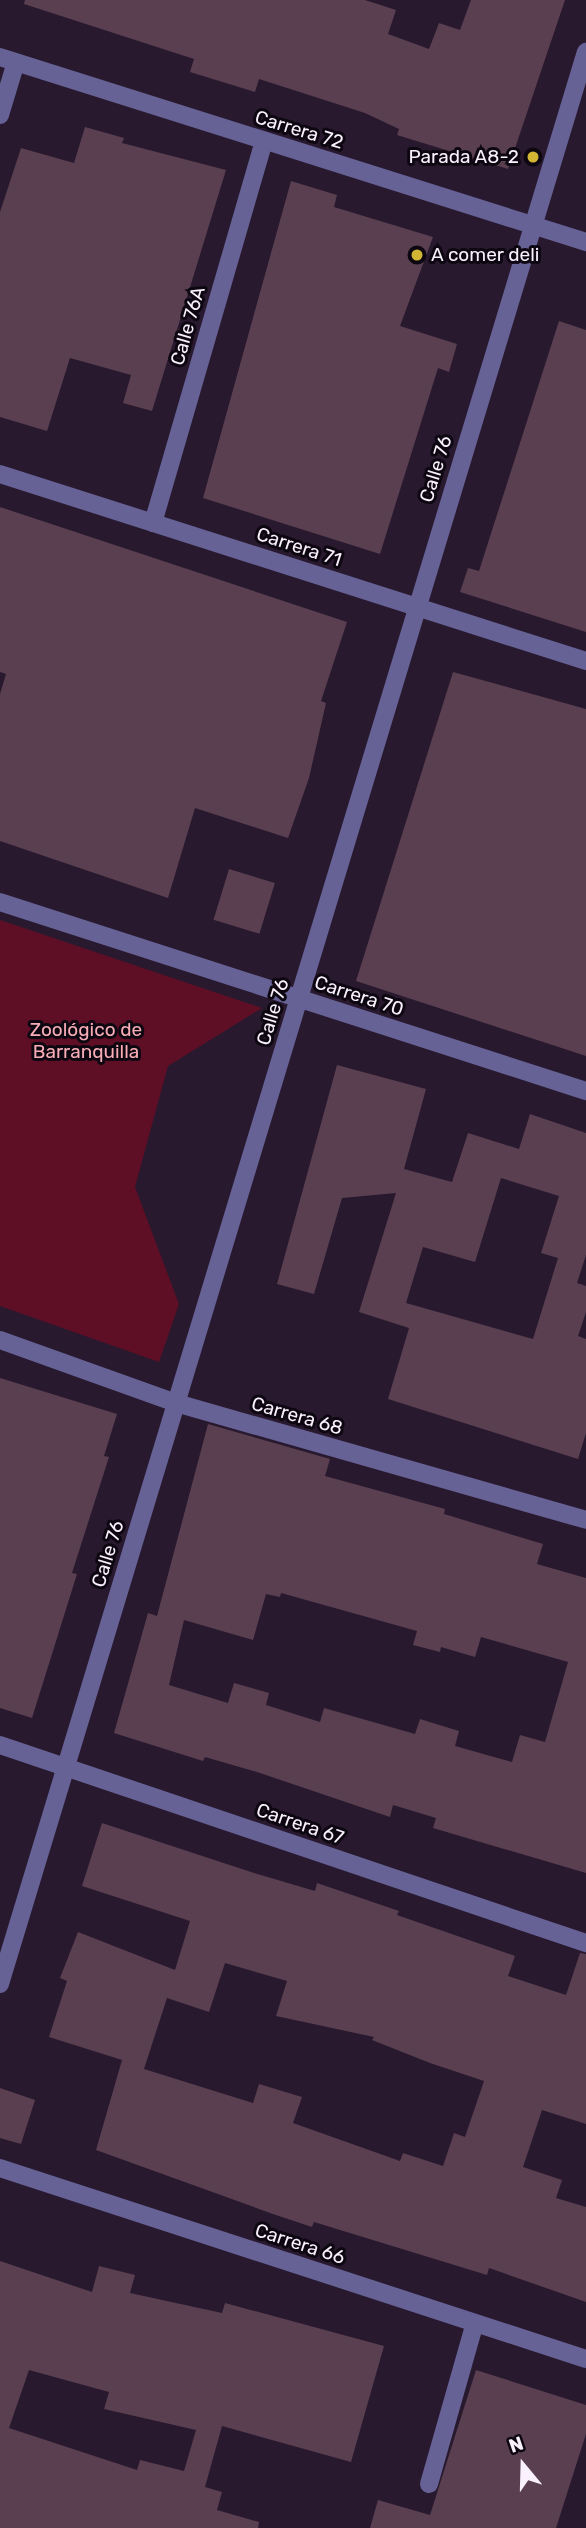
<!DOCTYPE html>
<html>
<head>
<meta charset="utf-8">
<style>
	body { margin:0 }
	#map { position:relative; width:586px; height:2528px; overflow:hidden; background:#28192f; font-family:Rubik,sans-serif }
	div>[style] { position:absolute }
	.green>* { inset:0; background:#5e0f25 }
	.building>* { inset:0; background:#5a3f50; transform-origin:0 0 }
	.minor>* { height:18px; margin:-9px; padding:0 9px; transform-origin:9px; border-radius:9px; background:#666296 }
	.dots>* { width:19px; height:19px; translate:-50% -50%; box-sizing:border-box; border:4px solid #0d0711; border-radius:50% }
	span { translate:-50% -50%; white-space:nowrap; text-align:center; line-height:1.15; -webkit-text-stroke:6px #0d0711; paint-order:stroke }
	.street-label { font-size:19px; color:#f9f1fe }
	.poi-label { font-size:19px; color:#f9f1fe }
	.right { translate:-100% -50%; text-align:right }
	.left { translate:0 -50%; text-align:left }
	.park-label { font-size:19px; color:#f8adb6 }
	.north { position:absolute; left:488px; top:2430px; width:70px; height:70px; -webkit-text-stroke:5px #0d0711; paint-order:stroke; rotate:341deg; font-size:19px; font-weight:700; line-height:28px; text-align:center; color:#f9f1fe }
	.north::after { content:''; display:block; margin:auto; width:24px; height:32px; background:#f9f1fe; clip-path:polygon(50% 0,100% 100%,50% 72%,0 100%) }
</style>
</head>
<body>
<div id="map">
	<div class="green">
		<i style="clip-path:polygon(0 920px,262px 1008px,168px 1066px,135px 1187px,179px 1304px,159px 1362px,0 1306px)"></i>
	</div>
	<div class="building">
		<i style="clip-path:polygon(25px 0,365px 0,396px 10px,388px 34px,429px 49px,439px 23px,460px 30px,471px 0,565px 0,508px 169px,397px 135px,399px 129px,365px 113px,259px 79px,255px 92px,190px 72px,194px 59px,24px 4px)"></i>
		<i style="clip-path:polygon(85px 127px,124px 138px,122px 143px,226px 170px,152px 411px,123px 403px,131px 375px,70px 358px,47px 431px,0 417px,0 212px,21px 148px,74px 163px)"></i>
		<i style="clip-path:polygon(291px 181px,337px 195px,334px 207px,433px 237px,400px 326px,457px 344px,449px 372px,438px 368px,380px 554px,203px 498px)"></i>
		<i style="clip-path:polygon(559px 321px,586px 330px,586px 632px,460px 592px,468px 568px,479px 571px)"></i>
		<i style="clip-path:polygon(0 507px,347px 622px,321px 701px,326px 703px,309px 778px,288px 838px,195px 808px,168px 898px,0 841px,0 694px,6px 674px,0 672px)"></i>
		<i style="clip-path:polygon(453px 672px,586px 709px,586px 1056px,356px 981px)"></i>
		<i style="left:229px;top:869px;width:48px;height:53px;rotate:17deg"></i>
		<i style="clip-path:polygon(evenodd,337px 1065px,426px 1089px,404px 1169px,452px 1182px,468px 1133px,519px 1149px,530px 1114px,586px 1133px,586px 1255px,577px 1283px,586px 1286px,586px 1312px,578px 1336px,586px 1339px,586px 1433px,578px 1459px,388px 1399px,409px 1328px,359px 1312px,396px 1193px,342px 1198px,314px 1294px,277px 1284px,337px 1065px,501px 1178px,559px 1196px,541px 1253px,558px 1258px,533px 1339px,406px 1303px,423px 1247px,475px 1262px,501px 1178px)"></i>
		<i style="clip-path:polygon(0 1378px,117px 1414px,104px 1456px,109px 1457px,72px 1573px,77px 1574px,32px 1718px,0 1708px)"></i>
		<i style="clip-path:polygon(evenodd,208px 1424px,330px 1459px,325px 1476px,445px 1509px,444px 1514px,543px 1544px,537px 1564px,586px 1578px,586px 1873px,433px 1828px,436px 1818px,393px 1805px,390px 1817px,257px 1772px,205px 1757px,203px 1761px,114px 1733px,148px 1613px,157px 1616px,208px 1424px,281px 1593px,417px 1631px,413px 1645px,440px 1652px,441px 1647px,475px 1657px,481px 1637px,568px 1662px,545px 1742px,520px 1735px,512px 1762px,455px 1746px,459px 1731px,420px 1719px,415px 1734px,324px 1708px,320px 1722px,266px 1705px,269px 1693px,234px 1683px,228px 1703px,169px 1685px,184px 1620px,253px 1640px,266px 1594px,280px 1597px,281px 1593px)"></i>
		<i style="clip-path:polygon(evenodd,102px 1823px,254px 1873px,315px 1891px,317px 1883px,399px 1911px,397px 1915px,515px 1956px,508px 1976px,566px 1995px,580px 1953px,586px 1954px,586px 2124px,542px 2110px,523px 2167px,562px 2180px,556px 2198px,586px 2207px,586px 2302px,489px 2268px,487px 2275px,314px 2222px,312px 2227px,273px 2214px,96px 2150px,122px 2060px,49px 2037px,67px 1981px,60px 1978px,78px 1932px,175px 1970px,190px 1921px,82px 1886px,102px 1823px,225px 1963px,287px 1981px,276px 2016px,374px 2037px,372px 2040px,430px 2063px,484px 2081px,465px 2137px,454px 2133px,443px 2166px,403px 2153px,400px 2161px,293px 2123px,302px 2097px,259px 2084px,253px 2103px,144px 2069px,167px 1998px,209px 2012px,225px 1963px)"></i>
		<i style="clip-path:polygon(0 2088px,35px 2100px,21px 2144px,0 2138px)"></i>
		<i style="clip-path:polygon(evenodd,0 2261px,92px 2292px,99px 2266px,135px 2275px,130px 2293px,222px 2313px,225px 2303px,384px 2346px,351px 2462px,222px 2426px,205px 2487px,222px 2492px,217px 2510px,259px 2522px,258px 2528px,0 2528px,0 2261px,29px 2370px,109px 2392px,104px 2409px,196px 2430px,184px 2471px,140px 2460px,137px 2470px,9px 2428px,29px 2370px)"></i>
		<i style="clip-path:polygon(476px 2370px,586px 2405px,586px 2434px,556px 2528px,370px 2528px,378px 2500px,430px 2515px)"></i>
	</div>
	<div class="minor">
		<i style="left:0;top:57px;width:615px;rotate:17.52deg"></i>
		<i style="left:0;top:115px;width:55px;rotate:-73.2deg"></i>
		<i style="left:0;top:474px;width:615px;rotate:17.7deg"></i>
		<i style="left:153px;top:523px;width:398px;rotate:-73.8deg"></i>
		<i style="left:0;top:902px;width:616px;rotate:17.88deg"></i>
		<i style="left:0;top:1340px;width:187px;rotate:19.7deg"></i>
		<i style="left:176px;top:1403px;width:426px;rotate:15.9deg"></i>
		<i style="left:0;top:1745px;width:619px;rotate:18.67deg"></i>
		<i style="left:0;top:1984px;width:2019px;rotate:-73.13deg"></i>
		<i style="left:0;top:2168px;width:616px;rotate:18.05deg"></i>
		<i style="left:429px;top:2484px;width:167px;rotate:-74.1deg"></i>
	</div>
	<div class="dots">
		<i style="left:533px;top:157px;background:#d4b635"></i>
		<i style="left:417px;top:255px;background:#d4b635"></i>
	</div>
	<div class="street-label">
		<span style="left:299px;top:130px;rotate:17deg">Carrera 72</span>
		<span style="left:188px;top:326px;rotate:-74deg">Calle 76A</span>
		<span style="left:436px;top:469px;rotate:-73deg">Calle 76</span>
		<span style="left:299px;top:547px;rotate:18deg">Carrera 71</span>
		<span style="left:359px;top:996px;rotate:18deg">Carrera 70</span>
		<span style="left:273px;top:1012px;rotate:-73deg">Calle 76</span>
		<span style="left:297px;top:1416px;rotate:16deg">Carrera 68</span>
		<span style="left:108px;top:1554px;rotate:-73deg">Calle 76</span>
		<span style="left:300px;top:1824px;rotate:19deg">Carrera 67</span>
		<span style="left:300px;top:2244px;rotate:18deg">Carrera 66</span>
	</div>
	<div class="poi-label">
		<span class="right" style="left:519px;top:157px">Parada A8-2</span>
		<span class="left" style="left:431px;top:255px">A comer deli</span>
	</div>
	<div class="park-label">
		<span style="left:86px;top:1041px">Zoológico de<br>Barranquilla</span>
	</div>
	<div class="north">N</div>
</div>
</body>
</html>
